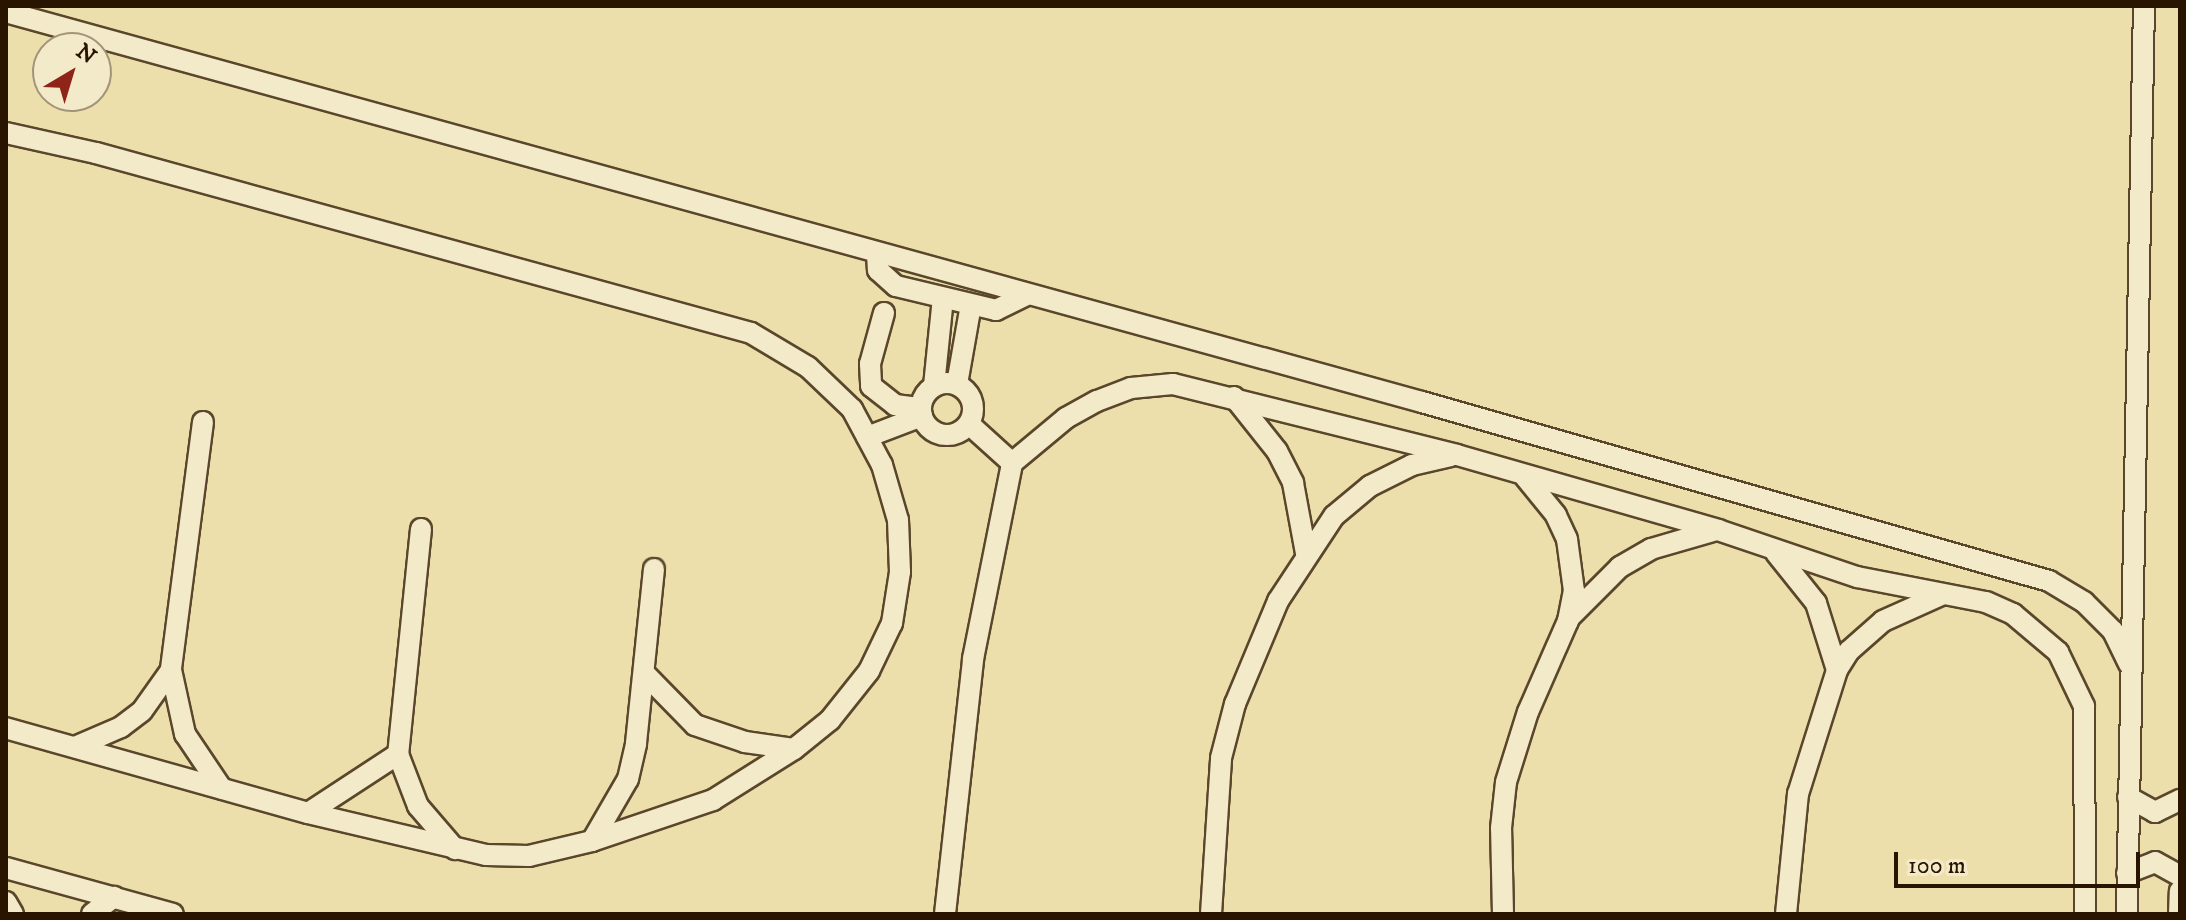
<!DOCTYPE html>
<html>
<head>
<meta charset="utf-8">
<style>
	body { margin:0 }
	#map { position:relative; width:2186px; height:920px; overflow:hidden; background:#eddfac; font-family:"IM FELL DW Pica",serif }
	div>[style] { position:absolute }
	.roads { filter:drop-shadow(2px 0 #5a472b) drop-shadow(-2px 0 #5a472b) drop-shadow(0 2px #5a472b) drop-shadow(0 -2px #5a472b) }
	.minor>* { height:20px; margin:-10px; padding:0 10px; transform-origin:10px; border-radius:10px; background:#f3eac9 }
	.minor>.ring { margin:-10px; padding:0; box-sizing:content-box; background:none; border:20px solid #f3eac9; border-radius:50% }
	span { translate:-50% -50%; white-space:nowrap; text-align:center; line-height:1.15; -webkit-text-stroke:6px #f3eac9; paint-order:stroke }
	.frame { position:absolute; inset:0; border:8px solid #291400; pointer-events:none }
	.north { position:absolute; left:32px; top:32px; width:80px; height:80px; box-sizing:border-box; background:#f3eac9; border:2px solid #a29479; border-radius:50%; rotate:38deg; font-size:22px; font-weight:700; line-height:32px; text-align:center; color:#291400 }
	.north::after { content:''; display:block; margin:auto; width:28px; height:36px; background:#8f2418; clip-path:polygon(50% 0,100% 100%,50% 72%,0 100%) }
	.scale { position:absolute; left:1894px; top:852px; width:246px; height:36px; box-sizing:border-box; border:4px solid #291400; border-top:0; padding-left:10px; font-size:24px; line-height:28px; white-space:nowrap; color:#291400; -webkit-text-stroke:6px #f3eac9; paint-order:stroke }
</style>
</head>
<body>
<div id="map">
	<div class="roads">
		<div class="minor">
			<i style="left:6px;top:12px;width:1469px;rotate:15.4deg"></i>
			<i style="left:1422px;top:402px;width:652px;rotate:15.93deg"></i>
			<i style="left:2049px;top:581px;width:41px;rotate:31deg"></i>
			<i style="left:2084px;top:602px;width:41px;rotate:45deg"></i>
			<i style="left:2113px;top:631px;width:37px;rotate:64deg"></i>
			<i style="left:6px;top:133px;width:92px;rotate:12.5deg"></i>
			<i style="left:96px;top:153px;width:679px;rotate:15.37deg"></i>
			<i style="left:751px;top:333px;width:66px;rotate:30.8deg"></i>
			<i style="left:808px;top:367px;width:61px;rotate:43.7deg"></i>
			<i style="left:852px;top:409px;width:64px;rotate:61.8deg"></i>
			<i style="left:882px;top:465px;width:57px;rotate:73.8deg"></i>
			<i style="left:898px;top:520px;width:52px;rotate:87.8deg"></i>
			<i style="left:900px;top:572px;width:52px;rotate:98.9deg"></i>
			<i style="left:892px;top:623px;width:53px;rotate:115.6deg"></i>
			<i style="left:869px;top:671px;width:63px;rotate:128.5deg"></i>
			<i style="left:830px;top:720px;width:46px;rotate:141.1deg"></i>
			<i style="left:794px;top:749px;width:96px;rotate:147.8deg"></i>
			<i style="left:713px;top:800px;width:128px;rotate:161.3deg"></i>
			<i style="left:592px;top:841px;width:65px;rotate:166.6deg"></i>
			<i style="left:529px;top:856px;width:43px;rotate:-178.7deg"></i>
			<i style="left:486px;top:855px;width:183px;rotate:-166.7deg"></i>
			<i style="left:308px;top:813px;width:314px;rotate:-164.3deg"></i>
			<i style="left:877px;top:253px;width:17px;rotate:87deg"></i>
			<i style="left:878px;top:270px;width:24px;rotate:42deg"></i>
			<i style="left:896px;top:286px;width:103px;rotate:13.5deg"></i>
			<i style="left:996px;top:310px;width:34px;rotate:-26deg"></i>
			<i style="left:884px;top:313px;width:53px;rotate:105.4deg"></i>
			<i style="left:870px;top:364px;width:22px;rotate:87deg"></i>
			<i style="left:871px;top:386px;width:31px;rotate:38deg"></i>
			<i style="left:895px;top:405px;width:26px;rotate:7deg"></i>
			<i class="ring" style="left:921px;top:383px;width:32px;height:32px"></i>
			<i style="left:957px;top:384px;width:80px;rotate:-80deg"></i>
			<i style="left:934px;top:386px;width:88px;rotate:-84.2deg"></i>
			<i style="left:1234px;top:397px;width:69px;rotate:51.5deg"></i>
			<i style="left:1277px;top:451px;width:36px;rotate:63deg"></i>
			<i style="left:1293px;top:483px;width:71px;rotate:79.5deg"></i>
			<i style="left:203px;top:422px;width:250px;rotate:97.4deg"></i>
			<i style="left:171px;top:670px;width:66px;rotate:77.7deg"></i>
			<i style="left:185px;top:734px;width:66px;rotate:56.1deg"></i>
			<i style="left:969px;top:424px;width:58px;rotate:42.2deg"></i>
			<i style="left:867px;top:437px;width:59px;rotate:-20.9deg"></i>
			<i style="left:421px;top:529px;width:226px;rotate:95.8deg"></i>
			<i style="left:398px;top:754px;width:56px;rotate:69deg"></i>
			<i style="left:418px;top:806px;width:57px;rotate:49.3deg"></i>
			<i style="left:1776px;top:553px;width:64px;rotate:51.3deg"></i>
			<i style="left:1816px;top:603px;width:70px;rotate:72.6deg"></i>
			<i style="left:1570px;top:617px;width:71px;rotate:-45deg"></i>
			<i style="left:1620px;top:567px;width:36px;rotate:-30deg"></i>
			<i style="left:1651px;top:549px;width:65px;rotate:-16.2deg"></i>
			<i style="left:646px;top:675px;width:70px;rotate:45.6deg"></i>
			<i style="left:695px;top:725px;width:53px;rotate:18.8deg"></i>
			<i style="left:745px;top:742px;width:49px;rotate:8.1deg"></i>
			<i style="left:75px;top:747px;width:50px;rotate:-23.5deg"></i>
			<i style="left:121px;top:727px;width:26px;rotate:-37deg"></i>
			<i style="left:142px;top:711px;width:50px;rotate:-54.7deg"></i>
			<i style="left:2128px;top:797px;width:31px;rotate:29deg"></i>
			<i style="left:2155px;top:812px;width:28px;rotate:-26deg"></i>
			<i style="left:308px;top:813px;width:108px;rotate:-33.2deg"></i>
			<i style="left:592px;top:841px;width:72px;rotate:-59.9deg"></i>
			<i style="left:628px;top:779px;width:37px;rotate:-77deg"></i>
			<i style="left:636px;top:743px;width:175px;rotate:-84.1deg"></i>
			<i style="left:6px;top:868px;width:173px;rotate:15.4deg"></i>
			<i style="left:2127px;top:873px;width:30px;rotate:-21deg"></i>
			<i style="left:2155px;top:862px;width:29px;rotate:29deg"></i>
			<i style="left:6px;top:902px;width:14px;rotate:60deg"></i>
			<i style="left:92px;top:914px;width:28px;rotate:-38deg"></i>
			<i style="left:945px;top:914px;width:257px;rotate:-83.7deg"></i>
			<i style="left:973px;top:659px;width:200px;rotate:-78.7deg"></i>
			<i style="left:1012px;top:463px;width:70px;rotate:-39.8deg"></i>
			<i style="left:1066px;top:418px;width:35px;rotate:-29deg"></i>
			<i style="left:1097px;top:401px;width:36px;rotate:-21deg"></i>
			<i style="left:1131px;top:388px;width:42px;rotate:-5.4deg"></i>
			<i style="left:1173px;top:384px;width:293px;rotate:14deg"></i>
			<i style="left:1457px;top:455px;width:272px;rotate:16deg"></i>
			<i style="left:1718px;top:530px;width:147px;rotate:18.7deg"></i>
			<i style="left:1857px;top:577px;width:131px;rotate:11deg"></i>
			<i style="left:1986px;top:602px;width:30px;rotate:24deg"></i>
			<i style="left:2013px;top:614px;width:59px;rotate:40.2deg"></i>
			<i style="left:2058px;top:652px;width:60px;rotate:64.3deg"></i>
			<i style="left:2084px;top:706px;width:208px;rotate:89.7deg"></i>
			<i style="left:1211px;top:914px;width:156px;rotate:-86.3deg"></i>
			<i style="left:1221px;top:758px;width:56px;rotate:-75.5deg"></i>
			<i style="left:1235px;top:704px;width:112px;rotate:-67.3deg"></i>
			<i style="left:1278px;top:601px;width:102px;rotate:-56.6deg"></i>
			<i style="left:1334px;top:516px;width:47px;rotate:-39.8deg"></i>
			<i style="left:1370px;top:486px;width:47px;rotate:-26.6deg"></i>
			<i style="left:1412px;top:465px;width:40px;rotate:-13deg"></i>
			<i style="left:1503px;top:914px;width:86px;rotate:-91.3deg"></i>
			<i style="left:1501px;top:828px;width:46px;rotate:-83.8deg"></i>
			<i style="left:1506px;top:782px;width:73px;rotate:-72.6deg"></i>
			<i style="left:1528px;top:712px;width:99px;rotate:-66.3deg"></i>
			<i style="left:1568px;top:621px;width:31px;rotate:-79deg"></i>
			<i style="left:1574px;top:591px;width:52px;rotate:-97.7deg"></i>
			<i style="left:1567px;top:539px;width:26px;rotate:-115deg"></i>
			<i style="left:1556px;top:515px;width:49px;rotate:-129.2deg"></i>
			<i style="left:1786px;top:914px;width:121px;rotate:-84.3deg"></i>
			<i style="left:1798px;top:794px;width:130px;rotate:-72.5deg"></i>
			<i style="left:1837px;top:670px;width:22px;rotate:-58deg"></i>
			<i style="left:1849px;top:651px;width:45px;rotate:-41.4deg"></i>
			<i style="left:1883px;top:621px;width:64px;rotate:-24.1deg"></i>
			<i style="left:2127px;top:914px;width:908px;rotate:-88.93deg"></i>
			<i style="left:2179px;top:914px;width:23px;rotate:-88deg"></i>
		</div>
	</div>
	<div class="frame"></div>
	<div class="north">N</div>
	<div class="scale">100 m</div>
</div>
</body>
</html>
